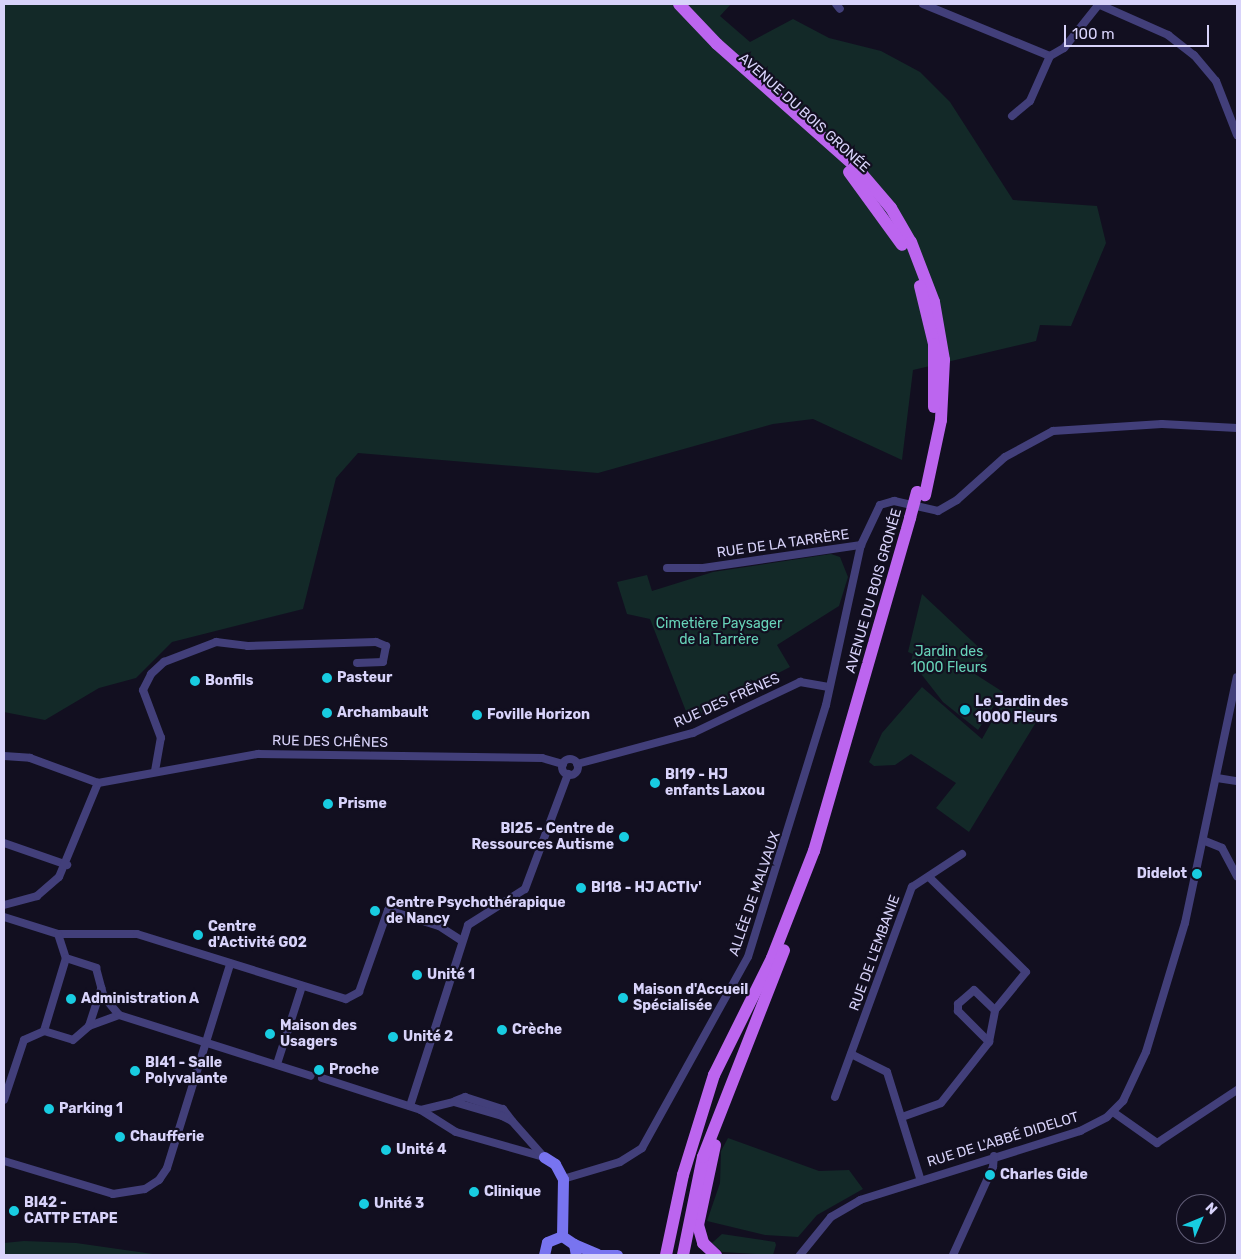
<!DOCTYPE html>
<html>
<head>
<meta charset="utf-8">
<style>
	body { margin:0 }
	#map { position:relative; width:1241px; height:1259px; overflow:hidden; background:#120f20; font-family:Rubik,sans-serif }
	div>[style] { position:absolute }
	.green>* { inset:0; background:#132928 }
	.street>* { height:8px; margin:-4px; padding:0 4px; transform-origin:4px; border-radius:4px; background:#423f7a }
	.street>.ring { margin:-4px; padding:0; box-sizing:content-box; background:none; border:8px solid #423f7a; border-radius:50% }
	.secondary>* { height:11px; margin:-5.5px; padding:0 5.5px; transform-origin:5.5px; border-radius:5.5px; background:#7874f0 }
	.primary>* { height:12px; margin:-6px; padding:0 6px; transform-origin:6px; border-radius:6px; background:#bc65ef }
	.primary-bridge>* { height:12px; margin:-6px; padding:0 6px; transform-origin:6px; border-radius:6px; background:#bc65ef }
	.dots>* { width:14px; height:14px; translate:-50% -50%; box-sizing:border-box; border:2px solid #120f20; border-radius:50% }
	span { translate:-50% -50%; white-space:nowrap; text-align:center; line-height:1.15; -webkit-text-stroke:4.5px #120f20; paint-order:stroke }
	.street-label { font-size:14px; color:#d8d3fa }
	.park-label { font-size:14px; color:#67d2b8 }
	.poi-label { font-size:14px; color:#d8d3fa; font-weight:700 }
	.left { translate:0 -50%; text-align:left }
	.right { translate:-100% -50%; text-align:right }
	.frame { position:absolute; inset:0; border:5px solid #d8d3fa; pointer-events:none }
	.north { position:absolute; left:1176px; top:1194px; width:50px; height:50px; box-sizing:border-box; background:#120f20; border:1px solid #615d77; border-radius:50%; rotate:45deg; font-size:14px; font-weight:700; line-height:20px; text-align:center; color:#d8d3fa }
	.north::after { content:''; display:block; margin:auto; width:18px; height:22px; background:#18cce1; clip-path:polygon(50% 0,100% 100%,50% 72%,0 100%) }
	.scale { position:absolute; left:1064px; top:25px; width:145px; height:22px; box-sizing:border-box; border:2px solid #d8d3fa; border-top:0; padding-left:6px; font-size:15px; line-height:18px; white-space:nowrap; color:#d8d3fa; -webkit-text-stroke:4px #120f20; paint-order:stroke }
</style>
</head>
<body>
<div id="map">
	<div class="green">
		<i style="clip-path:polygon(4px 4px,731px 4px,720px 16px,750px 42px,793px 19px,829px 38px,881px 51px,920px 72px,950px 102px,1013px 200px,1097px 206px,1106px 243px,1071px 326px,1040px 325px,1036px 341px,913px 370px,902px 460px,813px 419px,773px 424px,598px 473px,358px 453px,336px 478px,303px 609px,172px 642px,136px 678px,99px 688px,45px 720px,4px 712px)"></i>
		<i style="clip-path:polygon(831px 554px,840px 557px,848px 577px,839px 606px,777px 645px,790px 667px,689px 719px,650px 619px,627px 614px,617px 582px,647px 575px,652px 591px,713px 572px)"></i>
		<i style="clip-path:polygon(922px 594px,988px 656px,975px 674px,1003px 692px,978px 730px,943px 702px,911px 661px,913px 654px,908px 652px)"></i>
		<i style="clip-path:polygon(922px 687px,982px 739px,1004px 700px,1041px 714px,969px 832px,936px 808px,956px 783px,911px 754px,895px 765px,874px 766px,869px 762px,882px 733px)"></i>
		<i style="clip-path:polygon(728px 1138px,819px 1171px,849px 1170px,863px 1189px,817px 1215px,798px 1237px,765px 1235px,707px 1221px,720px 1183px,721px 1151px)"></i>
		<i style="clip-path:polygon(722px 1234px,775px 1242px,776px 1245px,773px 1255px,722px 1252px,712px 1243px)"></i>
		<i style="clip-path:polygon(24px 1241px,76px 1243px,160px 1255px,4px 1255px,4px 1243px)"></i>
	</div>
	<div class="street">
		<i style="left:836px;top:4px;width:6px;rotate:51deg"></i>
		<i style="left:923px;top:4px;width:137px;rotate:22.3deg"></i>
		<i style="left:1050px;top:56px;width:16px;rotate:-30deg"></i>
		<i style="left:1064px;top:48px;width:56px;rotate:-51.5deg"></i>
		<i style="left:1098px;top:4px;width:77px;rotate:23.9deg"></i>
		<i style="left:1168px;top:35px;width:33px;rotate:38deg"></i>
		<i style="left:1194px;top:55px;width:34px;rotate:50deg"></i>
		<i style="left:1216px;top:81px;width:58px;rotate:68.7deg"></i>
		<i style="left:1012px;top:116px;width:23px;rotate:-40deg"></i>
		<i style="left:1030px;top:101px;width:49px;rotate:-66deg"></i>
		<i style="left:667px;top:568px;width:36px"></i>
		<i style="left:703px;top:568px;width:160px;rotate:-8.3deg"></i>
		<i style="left:4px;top:756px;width:26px;rotate:4deg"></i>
		<i style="left:30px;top:758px;width:72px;rotate:20.2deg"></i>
		<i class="ring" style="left:562px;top:759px;width:8px;height:8px"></i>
		<i style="left:577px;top:764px;width:120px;rotate:-15deg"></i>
		<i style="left:693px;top:733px;width:119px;rotate:-25.5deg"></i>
		<i style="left:800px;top:682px;width:29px;rotate:10deg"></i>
		<i style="left:155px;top:771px;width:34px;rotate:-80deg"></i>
		<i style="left:161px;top:738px;width:51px;rotate:-110.6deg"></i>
		<i style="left:143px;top:690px;width:18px;rotate:-63deg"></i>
		<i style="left:151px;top:674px;width:18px;rotate:-43deg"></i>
		<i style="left:164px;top:662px;width:56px;rotate:-21deg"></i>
		<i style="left:216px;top:642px;width:32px;rotate:7deg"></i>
		<i style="left:248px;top:646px;width:128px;rotate:-1.8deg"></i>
		<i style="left:376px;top:642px;width:11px;rotate:22deg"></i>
		<i style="left:386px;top:646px;width:16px;rotate:101deg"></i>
		<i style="left:383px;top:662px;width:26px;rotate:178deg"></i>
		<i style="left:1217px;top:778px;width:20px;rotate:9deg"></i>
		<i style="left:98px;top:783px;width:163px;rotate:-10.3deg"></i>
		<i style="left:258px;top:754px;width:284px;rotate:0.8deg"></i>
		<i style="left:542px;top:758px;width:22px;rotate:16deg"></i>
		<i style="left:1205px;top:841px;width:18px;rotate:22deg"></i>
		<i style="left:1222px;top:848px;width:32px;rotate:62deg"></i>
		<i style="left:4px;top:843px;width:67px;rotate:19.2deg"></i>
		<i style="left:4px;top:905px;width:34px;rotate:-15deg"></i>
		<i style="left:37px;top:896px;width:29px;rotate:-41deg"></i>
		<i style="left:59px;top:877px;width:102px;rotate:-67.5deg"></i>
		<i style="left:4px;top:917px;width:57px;rotate:17.5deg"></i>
		<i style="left:58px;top:934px;width:79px"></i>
		<i style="left:137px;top:934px;width:219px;rotate:17.3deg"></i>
		<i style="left:346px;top:999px;width:15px;rotate:-28deg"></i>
		<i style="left:359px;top:992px;width:87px;rotate:-70.5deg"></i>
		<i style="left:388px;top:910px;width:53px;rotate:17.4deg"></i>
		<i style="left:439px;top:926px;width:27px;rotate:33deg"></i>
		<i style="left:58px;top:934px;width:25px;rotate:72deg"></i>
		<i style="left:66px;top:958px;width:76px;rotate:106.8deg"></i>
		<i style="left:44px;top:1031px;width:30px;rotate:17deg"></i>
		<i style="left:73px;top:1040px;width:21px;rotate:-41deg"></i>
		<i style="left:89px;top:1026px;width:32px;rotate:-20deg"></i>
		<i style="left:66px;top:958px;width:32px;rotate:18deg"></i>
		<i style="left:96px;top:968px;width:30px;rotate:75deg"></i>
		<i style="left:104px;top:997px;width:23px;rotate:50deg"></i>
		<i style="left:119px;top:1015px;width:201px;rotate:17.6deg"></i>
		<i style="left:89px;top:1026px;width:40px;rotate:-72deg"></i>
		<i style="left:989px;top:1042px;width:44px;rotate:-135deg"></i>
		<i style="left:958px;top:1011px;width:7px;rotate:-90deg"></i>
		<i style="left:958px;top:1004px;width:21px;rotate:-41deg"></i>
		<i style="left:974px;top:990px;width:29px;rotate:44deg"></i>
		<i style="left:851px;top:1054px;width:40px;rotate:26.6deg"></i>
		<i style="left:887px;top:1072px;width:111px;rotate:72.7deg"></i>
		<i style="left:277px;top:1064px;width:82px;rotate:-72.2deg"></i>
		<i style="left:322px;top:1078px;width:104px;rotate:17.9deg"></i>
		<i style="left:421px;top:1110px;width:41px;rotate:32.2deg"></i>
		<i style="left:456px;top:1132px;width:91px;rotate:15.9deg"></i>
		<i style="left:835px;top:1097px;width:224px;rotate:-69.9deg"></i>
		<i style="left:912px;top:887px;width:60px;rotate:-33.4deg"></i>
		<i style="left:4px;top:1100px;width:63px;rotate:-71.6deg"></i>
		<i style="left:24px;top:1040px;width:22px;rotate:-24deg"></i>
		<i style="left:455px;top:1101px;width:11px;rotate:-22deg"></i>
		<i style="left:465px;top:1097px;width:40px;rotate:18deg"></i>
		<i style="left:503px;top:1109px;width:15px;rotate:53deg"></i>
		<i style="left:410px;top:1106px;width:190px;rotate:-72.2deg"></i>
		<i style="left:468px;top:925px;width:67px;rotate:-32.3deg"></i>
		<i style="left:525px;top:889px;width:123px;rotate:-69.5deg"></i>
		<i style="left:421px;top:1110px;width:34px;rotate:-14deg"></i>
		<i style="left:454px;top:1102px;width:50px;rotate:16.3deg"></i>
		<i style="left:502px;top:1116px;width:11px;rotate:27deg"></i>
		<i style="left:512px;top:1121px;width:48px;rotate:48.4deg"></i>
		<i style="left:1113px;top:1112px;width:54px;rotate:35.2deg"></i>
		<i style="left:1157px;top:1143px;width:96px;rotate:-33.5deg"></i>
		<i style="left:902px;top:1117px;width:41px;rotate:-19.7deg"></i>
		<i style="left:941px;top:1103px;width:78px;rotate:-51.8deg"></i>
		<i style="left:989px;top:1042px;width:33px;rotate:-79deg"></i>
		<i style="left:995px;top:1010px;width:49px;rotate:-50.8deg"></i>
		<i style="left:1026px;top:972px;width:136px;rotate:-135.6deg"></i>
		<i style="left:4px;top:1161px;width:114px;rotate:16.8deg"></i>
		<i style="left:113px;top:1194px;width:32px;rotate:-9deg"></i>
		<i style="left:145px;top:1189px;width:17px;rotate:-33deg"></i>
		<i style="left:159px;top:1180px;width:14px;rotate:-56deg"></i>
		<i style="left:167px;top:1168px;width:214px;rotate:-72.8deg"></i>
		<i style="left:563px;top:1179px;width:59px;rotate:-16.6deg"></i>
		<i style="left:620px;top:1162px;width:26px;rotate:-32deg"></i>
		<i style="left:642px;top:1148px;width:218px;rotate:-61deg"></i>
		<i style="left:748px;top:957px;width:264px;rotate:-72.8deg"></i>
		<i style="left:826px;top:705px;width:164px;rotate:-77.7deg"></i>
		<i style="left:861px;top:545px;width:44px;rotate:-64.6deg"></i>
		<i style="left:880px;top:505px;width:15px;rotate:-16deg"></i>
		<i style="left:894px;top:501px;width:45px;rotate:12.8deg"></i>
		<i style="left:938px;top:511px;width:22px;rotate:-30deg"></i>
		<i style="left:957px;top:500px;width:64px;rotate:-41.9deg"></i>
		<i style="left:1005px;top:457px;width:55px;rotate:-28.4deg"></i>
		<i style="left:1053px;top:431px;width:109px;rotate:-3.7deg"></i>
		<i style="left:1162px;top:424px;width:75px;rotate:3.1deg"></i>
		<i style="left:800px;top:1255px;width:49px;rotate:-50.8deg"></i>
		<i style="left:831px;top:1217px;width:34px;rotate:-30deg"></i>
		<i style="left:860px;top:1200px;width:231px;rotate:-17.4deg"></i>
		<i style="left:1080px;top:1131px;width:30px;rotate:-27deg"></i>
		<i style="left:1107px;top:1117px;width:23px;rotate:-45deg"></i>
		<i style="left:1123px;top:1101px;width:54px;rotate:-64.9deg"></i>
		<i style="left:1146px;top:1052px;width:135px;rotate:-73.2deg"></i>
		<i style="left:1185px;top:923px;width:251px;rotate:-78.1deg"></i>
		<i style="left:953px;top:1255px;width:97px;rotate:-65.6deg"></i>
		<i style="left:993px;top:1167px;width:11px;rotate:-85deg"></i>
	</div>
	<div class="secondary">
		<i style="left:544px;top:1157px;width:13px;rotate:32deg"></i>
		<i style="left:555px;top:1164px;width:17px;rotate:62deg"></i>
		<i style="left:563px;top:1179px;width:57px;rotate:91deg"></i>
		<i style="left:574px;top:1244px;width:25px;rotate:23deg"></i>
		<i style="left:544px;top:1255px;width:13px;rotate:-77deg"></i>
		<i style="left:547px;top:1242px;width:16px;rotate:-22deg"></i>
		<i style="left:562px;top:1236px;width:14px;rotate:34deg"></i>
		<i style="left:574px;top:1244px;width:11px;rotate:80deg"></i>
		<i style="left:592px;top:1255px;width:25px"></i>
	</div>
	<div class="primary">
		<i style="left:679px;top:4px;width:55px;rotate:46.5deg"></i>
		<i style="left:717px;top:44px;width:184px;rotate:41.5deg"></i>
		<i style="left:855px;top:166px;width:55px;rotate:49.4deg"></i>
		<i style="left:891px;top:208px;width:39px;rotate:60deg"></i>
		<i style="left:911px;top:242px;width:64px;rotate:69deg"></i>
		<i style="left:934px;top:302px;width:59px;rotate:80.2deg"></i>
		<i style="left:944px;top:360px;width:60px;rotate:92.9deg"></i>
		<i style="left:941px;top:420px;width:77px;rotate:102deg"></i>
		<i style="left:849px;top:172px;width:90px;rotate:54deg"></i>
		<i style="left:920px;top:286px;width:60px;rotate:76.4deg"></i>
		<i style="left:934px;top:344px;width:63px;rotate:90deg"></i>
		<i style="left:715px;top:1145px;width:82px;rotate:102deg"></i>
		<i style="left:698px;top:1225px;width:19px;rotate:74deg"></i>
		<i style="left:703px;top:1243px;width:18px;rotate:43deg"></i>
		<i style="left:666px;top:1255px;width:82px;rotate:-78deg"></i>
		<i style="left:683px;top:1175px;width:105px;rotate:-72.8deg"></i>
		<i style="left:714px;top:1075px;width:131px;rotate:-63.6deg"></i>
		<i style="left:772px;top:958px;width:115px;rotate:-68.6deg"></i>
		<i style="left:814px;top:851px;width:347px;rotate:-73.9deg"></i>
		<i style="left:683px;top:1255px;width:100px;rotate:-78.5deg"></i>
		<i style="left:703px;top:1157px;width:222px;rotate:-68.6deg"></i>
	</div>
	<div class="primary-bridge">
		<i style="left:910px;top:518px;width:27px;rotate:-75deg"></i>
	</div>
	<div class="dots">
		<i style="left:327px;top:678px;background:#18cce1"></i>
		<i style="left:195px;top:681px;background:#18cce1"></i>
		<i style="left:965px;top:710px;background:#18cce1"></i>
		<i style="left:327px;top:713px;background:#18cce1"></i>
		<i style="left:477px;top:715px;background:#18cce1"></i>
		<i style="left:655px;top:783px;background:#18cce1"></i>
		<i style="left:328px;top:804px;background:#18cce1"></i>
		<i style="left:624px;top:837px;background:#18cce1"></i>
		<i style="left:1197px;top:874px;background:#18cce1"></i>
		<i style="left:581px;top:888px;background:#18cce1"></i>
		<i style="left:375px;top:911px;background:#18cce1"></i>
		<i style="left:198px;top:935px;background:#18cce1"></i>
		<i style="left:417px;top:975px;background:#18cce1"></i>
		<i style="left:623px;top:998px;background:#18cce1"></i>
		<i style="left:71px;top:999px;background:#18cce1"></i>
		<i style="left:502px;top:1030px;background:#18cce1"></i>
		<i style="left:270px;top:1034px;background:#18cce1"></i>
		<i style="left:393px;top:1037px;background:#18cce1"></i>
		<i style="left:319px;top:1070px;background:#18cce1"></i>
		<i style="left:135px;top:1071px;background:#18cce1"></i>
		<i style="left:49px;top:1109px;background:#18cce1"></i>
		<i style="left:120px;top:1137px;background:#18cce1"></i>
		<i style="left:386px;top:1150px;background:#18cce1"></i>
		<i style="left:990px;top:1175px;background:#18cce1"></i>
		<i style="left:474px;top:1192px;background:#18cce1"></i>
		<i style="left:364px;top:1204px;background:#18cce1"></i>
		<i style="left:14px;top:1211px;background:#18cce1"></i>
	</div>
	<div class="street-label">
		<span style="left:804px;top:113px;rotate:42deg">AVENUE DU BOIS GRONÉE</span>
		<span style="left:783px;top:544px;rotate:-8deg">RUE DE LA TARRÈRE</span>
		<span style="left:874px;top:591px;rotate:-74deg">AVENUE DU BOIS GRONÉE</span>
		<span style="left:727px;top:701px;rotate:-24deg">RUE DES FRÊNES</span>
		<span style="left:330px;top:742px;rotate:1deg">RUE DES CHÊNES</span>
		<span style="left:755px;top:894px;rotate:-71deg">ALLÉE DE MALVAUX</span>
		<span style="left:875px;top:953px;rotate:-70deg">RUE DE L'EMBANIE</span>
		<span style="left:1003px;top:1140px;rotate:-17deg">RUE DE L'ABBÉ DIDELOT</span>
	</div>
	<div class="park-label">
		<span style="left:719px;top:632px">Cimetière Paysager<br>de la Tarrère</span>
		<span style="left:949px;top:660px">Jardin des<br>1000 Fleurs</span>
	</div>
	<div class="poi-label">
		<span class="left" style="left:337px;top:678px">Pasteur</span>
		<span class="left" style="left:205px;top:681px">Bonfils</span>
		<span class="left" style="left:975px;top:710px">Le Jardin des<br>1000 Fleurs</span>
		<span class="left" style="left:337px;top:713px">Archambault</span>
		<span class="left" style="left:487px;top:715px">Foville Horizon</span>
		<span class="left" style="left:665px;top:783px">BI19 - HJ<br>enfants Laxou</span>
		<span class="left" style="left:338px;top:804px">Prisme</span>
		<span class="right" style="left:614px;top:837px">BI25 - Centre de<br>Ressources Autisme</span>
		<span class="right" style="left:1187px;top:874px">Didelot</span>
		<span class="left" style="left:591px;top:888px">BI18 - HJ ACTIv'</span>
		<span class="left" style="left:386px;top:911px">Centre Psychothérapique<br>de Nancy</span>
		<span class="left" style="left:208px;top:935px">Centre<br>d'Activité G02</span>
		<span class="left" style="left:427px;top:975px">Unité 1</span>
		<span class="left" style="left:633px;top:998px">Maison d'Accueil<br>Spécialisée</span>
		<span class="left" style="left:81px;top:999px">Administration A</span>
		<span class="left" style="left:280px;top:1034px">Maison des<br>Usagers</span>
		<span class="left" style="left:512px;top:1030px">Crèche</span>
		<span class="left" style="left:403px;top:1037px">Unité 2</span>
		<span class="left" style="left:145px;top:1071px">BI41 - Salle<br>Polyvalante</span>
		<span class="left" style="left:329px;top:1070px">Proche</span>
		<span class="left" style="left:59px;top:1109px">Parking 1</span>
		<span class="left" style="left:130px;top:1137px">Chaufferie</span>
		<span class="left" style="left:396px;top:1150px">Unité 4</span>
		<span class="left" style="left:1000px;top:1175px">Charles Gide</span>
		<span class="left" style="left:484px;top:1192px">Clinique</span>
		<span class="left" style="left:24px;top:1211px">BI42 -<br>CATTP ETAPE</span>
		<span class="left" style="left:374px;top:1204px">Unité 3</span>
	</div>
	<div class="frame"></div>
	<div class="north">N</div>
	<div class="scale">100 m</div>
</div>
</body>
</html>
